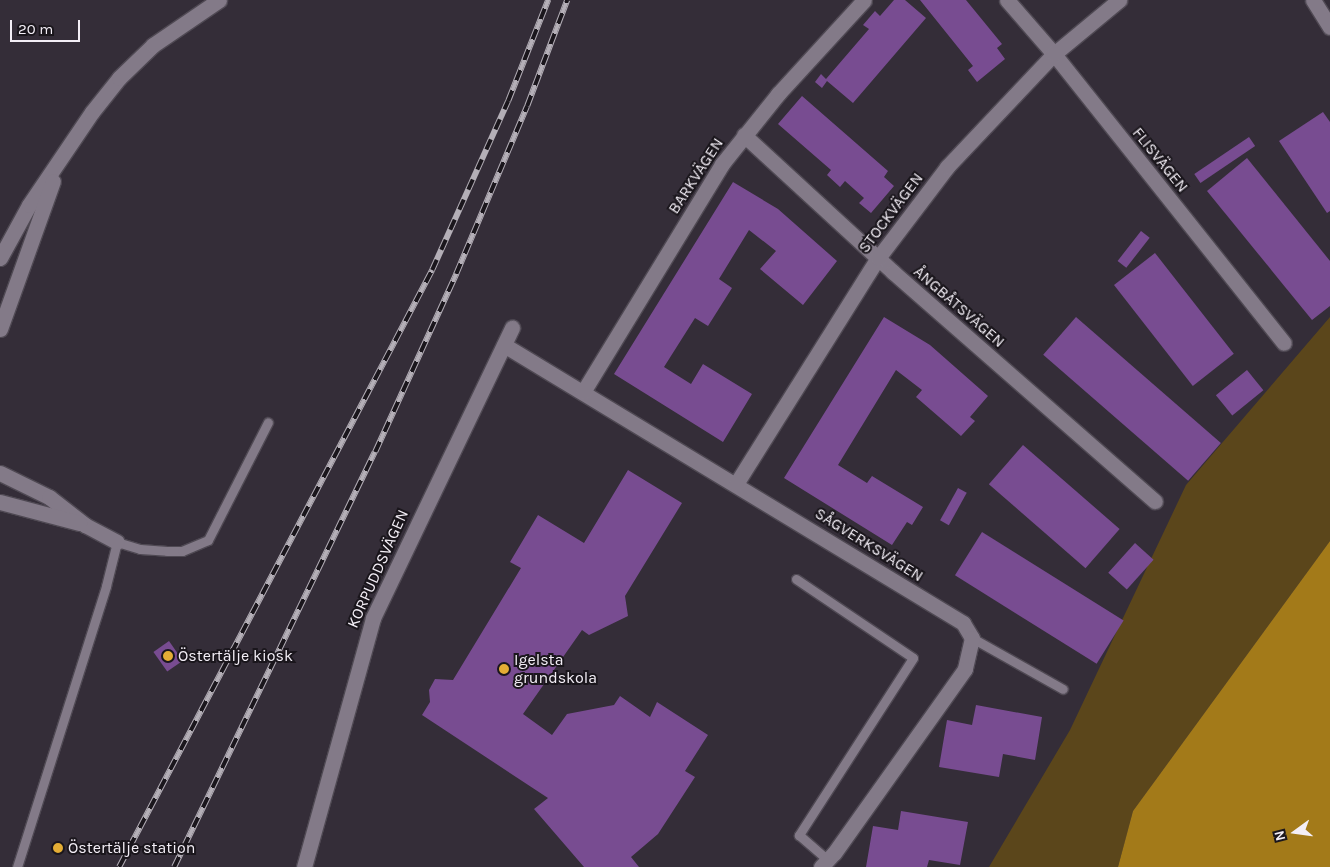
<!DOCTYPE html>
<html>
<head>
<meta charset="utf-8">
<style>
	body { margin:0 }
	#map { position:relative; width:1330px; height:867px; overflow:hidden; background:#342d38; font-family:Karla,sans-serif }
	div>[style] { position:absolute }
	.green>* { inset:0; background:#5b461b }
	.water>* { inset:0; background:#a37a19 }
	.building>* { inset:0; background:#784c91; transform-origin:0 0 }
	.roads { filter:drop-shadow(1px 0 #4f4953) drop-shadow(-1px 0 #4f4953) drop-shadow(0 1px #4f4953) drop-shadow(0 -1px #4f4953) }
	.service>* { height:9px; margin:-4.5px; padding:0 4.5px; transform-origin:4.5px; border-radius:4.5px; background:#837a88 }
	.minor>* { height:15px; margin:-7.5px; padding:0 7.5px; transform-origin:7.5px; border-radius:7.5px; background:#837a88 }
	.tertiary>* { height:15px; margin:-7.5px; padding:0 7.5px; transform-origin:7.5px; border-radius:7.5px; background:#837a88 }
	.rail>* { height:5.5px; margin-top:-2.75px; transform-origin:0; background:repeating-linear-gradient(90deg,#1a161c 0 11px,#b4afb7 0 22px); box-sizing:border-box; border-block:1px solid #b4afb7 }
	.dots>* { width:14px; height:14px; translate:-50% -50%; box-sizing:border-box; border:2px solid #1a161c; border-radius:50% }
	span { translate:-50% -50%; white-space:nowrap; text-align:center; line-height:1.15; -webkit-text-stroke:4px #1a161c; paint-order:stroke }
	.street-label { font-size:16px; color:#f3eef6 }
	.poi-label { font-size:16px; color:#f3eef6 }
	.left { translate:0 -50%; text-align:left }
	.north { position:absolute; left:1270px; top:807px; width:50px; height:50px; -webkit-text-stroke:4px #1a161c; paint-order:stroke; rotate:256deg; font-size:14px; font-weight:700; line-height:20px; text-align:center; color:#f3eef6 }
	.north::after { content:''; display:block; margin:auto; width:18px; height:22px; background:#f3eef6; clip-path:polygon(50% 0,100% 100%,50% 72%,0 100%) }
	.scale { position:absolute; left:10px; top:20px; width:70px; height:22px; box-sizing:border-box; border:2px solid #f3eef6; border-top:0; padding-left:6px; font-size:15px; line-height:18px; white-space:nowrap; color:#f3eef6; -webkit-text-stroke:4px #1a161c; paint-order:stroke }
</style>
</head>
<body>
<div id="map">
	<div class="green">
		<i style="clip-path:polygon(1330px 317px,1330px 541px,1133px 811px,1118px 867px,989px 867px,1070px 730px,1186px 485px)"></i>
	</div>
	<div class="water">
		<i style="clip-path:polygon(1330px 541px,1330px 867px,1118px 867px,1133px 811px)"></i>
	</div>
	<div class="building">
		<i style="clip-path:polygon(894px 0,905px 0,926px 18px,853px 103px,827px 81px,822px 88px,815px 82px,821px 74px,826px 79px,869px 29px,863px 25px,875px 11px,880px 16px)"></i>
		<i style="clip-path:polygon(920px 0,966px 0,1002px 44px,997px 48px,1005px 59px,977px 82px,968px 70px,973px 66px)"></i>
		<i style="clip-path:polygon(802px 96px,888px 171px,884px 177px,894px 186px,871px 213px,859px 203px,864px 198px,845px 181px,840px 187px,827px 175px,831px 170px,778px 124px)"></i>
		<i style="clip-path:polygon(1323px 112px,1330px 122px,1330px 211px,1327px 213px,1279px 141px)"></i>
		<i style="left:1249px;top:137px;width:11px;height:66px;rotate:56deg"></i>
		<i style="clip-path:polygon(1247px 158px,1330px 261px,1330px 306px,1312px 320px,1207px 191px)"></i>
		<i style="clip-path:polygon(733px 182px,778px 209px,837px 261px,803px 305px,760px 269px,776px 251px,749px 230px,719px 279px,732px 288px,708px 326px,695px 318px,664px 367px,691px 384px,703px 364px,752px 394px,723px 442px,614px 374px)"></i>
		<i style="left:1141px;top:231px;width:11px;height:38px;rotate:38deg"></i>
		<i style="left:1155px;top:253px;width:128px;height:52px;rotate:52deg"></i>
		<i style="clip-path:polygon(884px 317px,930px 345px,988px 396px,970px 417px,975px 421px,961px 436px,916px 397px,922px 390px,896px 370px,838px 465px,867px 483px,872px 476px,923px 507px,912px 525px,907px 522px,892px 545px,784px 478px)"></i>
		<i style="left:1076px;top:317px;width:192px;height:50px;rotate:41deg"></i>
		<i style="left:1247px;top:370px;width:26px;height:40px;rotate:51deg"></i>
		<i style="left:1023px;top:445px;width:128px;height:52px;rotate:41deg"></i>
		<i style="clip-path:polygon(628px 470px,682px 503px,625px 596px,628px 616px,589px 635px,582px 630px,523px 714px,552px 735px,567px 714px,614px 705px,620px 696px,650px 717px,657px 702px,708px 735px,685px 771px,695px 777px,658px 834px,631px 857px,639px 867px,584px 867px,534px 809px,548px 798px,422px 715px,430px 702px,429px 690px,435px 679px,453px 680px,521px 568px,510px 562px,538px 515px,584px 543px)"></i>
		<i style="left:958px;top:488px;width:10px;height:37px;rotate:29deg"></i>
		<i style="left:982px;top:532px;width:167px;height:51px;rotate:32deg"></i>
		<i style="left:1135px;top:543px;width:25px;height:40px;rotate:42deg"></i>
		<i style="left:169px;top:641px;width:24px;height:19px;rotate:55deg"></i>
		<i style="clip-path:polygon(976px 705px,1042px 717px,1035px 760px,1003px 754px,999px 777px,939px 767px,947px 720px,972px 725px)"></i>
		<i style="clip-path:polygon(901px 811px,968px 822px,960px 865px,929px 860px,927px 867px,866px 867px,873px 826px,898px 830px)"></i>
	</div>
	<div class="roads">
		<div class="service">
			<i style="left:796px;top:579px;width:141px;rotate:34deg"></i>
			<i style="left:913px;top:658px;width:211px;rotate:122.8deg"></i>
			<i style="left:799px;top:835px;width:38px;rotate:41deg"></i>
			<i style="left:972px;top:638px;width:104px;rotate:29.3deg"></i>
			<i style="left:17px;top:867px;width:295px;rotate:-72.4deg"></i>
			<i style="left:106px;top:586px;width:45px;rotate:-76deg"></i>
			<i style="left:117px;top:542px;width:24px;rotate:17deg"></i>
			<i style="left:140px;top:549px;width:27px;rotate:4deg"></i>
			<i style="left:167px;top:551px;width:15px"></i>
			<i style="left:182px;top:551px;width:28px;rotate:-23deg"></i>
			<i style="left:208px;top:540px;width:132px;rotate:-63deg"></i>
		</div>
		<div class="minor">
			<i style="left:1007px;top:0;width:72px;rotate:49deg"></i>
			<i style="left:1054px;top:54px;width:369px;rotate:51.5deg"></i>
			<i style="left:1313px;top:0;width:32px;rotate:58deg"></i>
			<i style="left:744px;top:135px;width:202px;rotate:42.6deg"></i>
			<i style="left:893px;top:272px;width:348px;rotate:41.2deg"></i>
			<i style="left:504px;top:345px;width:537px;rotate:31.2deg"></i>
			<i style="left:963px;top:623px;width:17px;rotate:59deg"></i>
			<i style="left:972px;top:638px;width:32px;rotate:103deg"></i>
			<i style="left:965px;top:669px;width:226px;rotate:125.4deg"></i>
			<i style="left:834px;top:853px;width:19px;rotate:133deg"></i>
			<i style="left:583px;top:392px;width:267px;rotate:-58.6deg"></i>
			<i style="left:722px;top:164px;width:90px;rotate:-51.3deg"></i>
			<i style="left:778px;top:94px;width:127px;rotate:-47.5deg"></i>
			<i style="left:0;top:473px;width:55px;rotate:26.1deg"></i>
			<i style="left:49px;top:497px;width:46px;rotate:37.9deg"></i>
			<i style="left:85px;top:525px;width:36px;rotate:28deg"></i>
			<i style="left:736px;top:484px;width:267px;rotate:-57.9deg"></i>
			<i style="left:878px;top:258px;width:114px;rotate:-52.8deg"></i>
			<i style="left:947px;top:167px;width:156px;rotate:-46.6deg"></i>
			<i style="left:1054px;top:54px;width:85px;rotate:-39.7deg"></i>
			<i style="left:0;top:502px;width:82px;rotate:14.9deg"></i>
			<i style="left:304px;top:867px;width:258px;rotate:-74.5deg"></i>
			<i style="left:373px;top:618px;width:322px;rotate:-64.4deg"></i>
		</div>
		<div class="tertiary">
			<i style="left:0;top:258px;width:60px;rotate:-61.3deg"></i>
			<i style="left:29px;top:205px;width:112px;rotate:-55.9deg"></i>
			<i style="left:92px;top:112px;width:43px;rotate:-51.5deg"></i>
			<i style="left:119px;top:78px;width:47px;rotate:-44.1deg"></i>
			<i style="left:153px;top:45px;width:80px;rotate:-34.3deg"></i>
			<i style="left:0;top:329px;width:157px;rotate:-70.3deg"></i>
		</div>
	</div>
	<div class="rail">
		<i style="left:119px;top:867px;width:674px;rotate:-62.33deg"></i>
		<i style="left:432px;top:270px;width:185px;rotate:-65.8deg"></i>
		<i style="left:508px;top:101px;width:109px;rotate:-68.4deg"></i>
		<i style="left:174px;top:867px;width:461px;rotate:-64.2deg"></i>
		<i style="left:375px;top:452px;width:196px;rotate:-65.5deg"></i>
		<i style="left:456px;top:274px;width:182px;rotate:-67.1deg"></i>
		<i style="left:527px;top:106px;width:113px;rotate:-69.3deg"></i>
	</div>
	<div class="dots">
		<i style="left:168px;top:656px;background:#e4ad35"></i>
		<i style="left:504px;top:669px;background:#e4ad35"></i>
		<i style="left:58px;top:848px;background:#e4ad35"></i>
	</div>
	<div class="street-label">
		<span style="left:1160px;top:160px;rotate:51deg">FLISVÄGEN</span>
		<span style="left:696px;top:176px;rotate:-57deg">BARKVÄGEN</span>
		<span style="left:891px;top:213px;rotate:-53deg">STOCKVÄGEN</span>
		<span style="left:959px;top:307px;rotate:41deg">ÅNGBÅTSVÄGEN</span>
		<span style="left:869px;top:545px;rotate:32deg">SÅGVERKSVÄGEN</span>
		<span style="left:378px;top:569px;rotate:-66deg">KORPUDDSVÄGEN</span>
	</div>
	<div class="poi-label">
		<span class="left" style="left:178px;top:656px">Östertälje kiosk</span>
		<span class="left" style="left:514px;top:669px">Igelsta<br>grundskola</span>
		<span class="left" style="left:68px;top:848px">Östertälje station</span>
	</div>
	<div class="north">N</div>
	<div class="scale">20 m</div>
</div>
</body>
</html>
